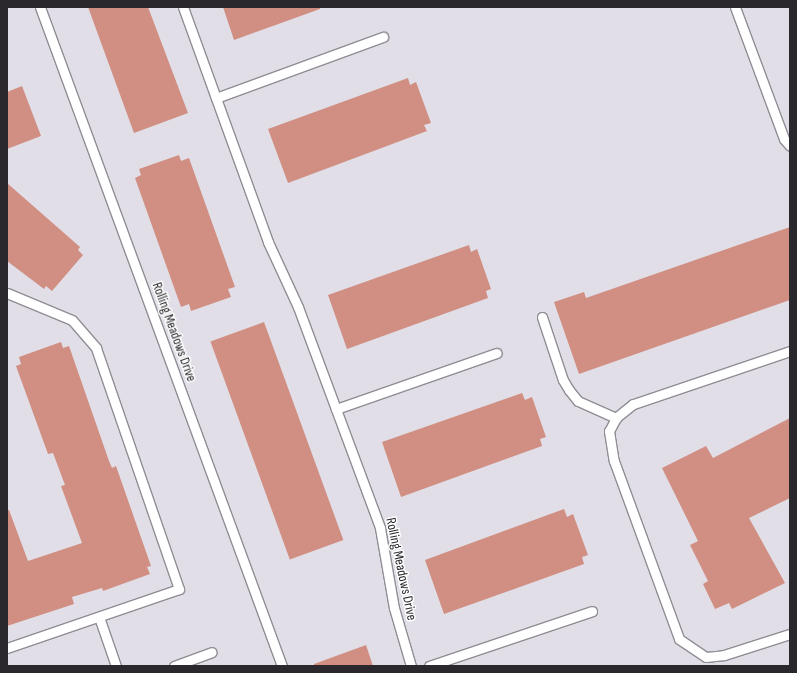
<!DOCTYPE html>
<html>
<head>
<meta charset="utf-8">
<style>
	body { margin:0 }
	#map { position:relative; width:797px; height:673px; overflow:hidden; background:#e1dee7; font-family:"Sofia Sans Condensed",sans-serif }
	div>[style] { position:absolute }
	.building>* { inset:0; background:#d08f82; transform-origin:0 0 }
	.roads { filter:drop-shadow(1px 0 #908d95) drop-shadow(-1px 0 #908d95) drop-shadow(0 1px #908d95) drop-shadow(0 -1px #908d95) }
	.lane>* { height:9px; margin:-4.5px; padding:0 4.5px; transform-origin:4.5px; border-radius:4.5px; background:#fff }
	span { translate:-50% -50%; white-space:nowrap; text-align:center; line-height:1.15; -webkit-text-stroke:3px #fff; paint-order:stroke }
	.street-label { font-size:14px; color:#2a282c }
	.frame { position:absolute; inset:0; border:8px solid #2a282c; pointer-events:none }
</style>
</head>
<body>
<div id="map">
	<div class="building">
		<i style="clip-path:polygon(88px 7px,148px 7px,188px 113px,134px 133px)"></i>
		<i style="clip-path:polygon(223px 7px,320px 7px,320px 9px,234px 40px)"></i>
		<i style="clip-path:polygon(408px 78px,410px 85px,416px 82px,431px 123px,424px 125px,427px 131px,288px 183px,268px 129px)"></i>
		<i style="clip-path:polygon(22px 86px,41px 136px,7px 149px,7px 92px)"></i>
		<i style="clip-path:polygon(179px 155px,181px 161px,189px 158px,235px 287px,228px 289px,231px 297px,191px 311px,189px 304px,181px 307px,135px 178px,141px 175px,139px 169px)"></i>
		<i style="clip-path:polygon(7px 183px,80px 247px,78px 250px,83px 255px,52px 291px,46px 286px,44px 289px,7px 261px)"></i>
		<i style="clip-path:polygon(790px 227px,790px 300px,579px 374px,554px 302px,584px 292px,586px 298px)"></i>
		<i style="clip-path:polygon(469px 245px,471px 252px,477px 249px,491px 289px,486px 291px,488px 298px,347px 349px,328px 295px)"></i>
		<i style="left:264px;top:322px;width:232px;height:57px;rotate:70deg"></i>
		<i style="clip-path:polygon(61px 342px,63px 348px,69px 346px,109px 461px,112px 468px,116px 466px,151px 566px,147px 567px,150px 574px,103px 591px,102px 588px,72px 597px,74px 604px,7px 626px,7px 510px,9px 510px,28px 561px,82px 543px,61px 486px,65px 485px,53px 453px,48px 454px,16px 366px,21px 364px,19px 357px)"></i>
		<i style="clip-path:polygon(522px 393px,525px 400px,532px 397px,546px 437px,540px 439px,542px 446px,401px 497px,382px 442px)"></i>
		<i style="clip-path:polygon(790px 418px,790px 498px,749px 518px,785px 583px,732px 609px,729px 603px,715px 609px,703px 584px,708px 581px,690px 545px,698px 541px,662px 468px,706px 446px,713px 458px)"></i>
		<i style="clip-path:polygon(564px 509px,567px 517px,573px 514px,588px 555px,582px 557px,584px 564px,444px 614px,425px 560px)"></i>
		<i style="clip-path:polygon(366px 645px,373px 666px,314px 666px,314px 664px)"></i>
	</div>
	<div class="roads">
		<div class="lane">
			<i style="left:40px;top:7px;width:702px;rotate:69.84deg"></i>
			<i style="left:183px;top:7px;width:250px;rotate:70.1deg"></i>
			<i style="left:268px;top:242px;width:72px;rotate:65.2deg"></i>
			<i style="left:298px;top:307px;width:236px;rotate:69.6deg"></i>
			<i style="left:380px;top:528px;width:81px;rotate:80.1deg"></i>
			<i style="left:394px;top:608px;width:60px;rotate:73.7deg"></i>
			<i style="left:735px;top:7px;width:141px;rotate:69.6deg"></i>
			<i style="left:784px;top:139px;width:9px;rotate:49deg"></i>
			<i style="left:216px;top:98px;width:178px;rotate:-20.1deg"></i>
			<i style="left:7px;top:293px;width:70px;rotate:22.6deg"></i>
			<i style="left:72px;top:320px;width:37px;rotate:49deg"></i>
			<i style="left:96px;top:348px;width:255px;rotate:71deg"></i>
			<i style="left:179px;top:589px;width:182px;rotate:161.1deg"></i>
			<i style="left:542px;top:317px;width:66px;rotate:71.6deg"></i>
			<i style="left:563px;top:380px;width:12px;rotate:59deg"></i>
			<i style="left:569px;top:390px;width:14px;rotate:51deg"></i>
			<i style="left:578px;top:401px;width:42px;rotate:24.1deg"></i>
			<i style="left:790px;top:351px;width:166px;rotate:161.3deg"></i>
			<i style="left:633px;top:404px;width:22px;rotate:141deg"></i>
			<i style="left:616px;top:418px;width:15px;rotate:118deg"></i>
			<i style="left:609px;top:431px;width:30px;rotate:81deg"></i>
			<i style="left:614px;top:461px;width:189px;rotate:69.9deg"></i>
			<i style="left:679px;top:639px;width:32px;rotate:34deg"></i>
			<i style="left:706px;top:657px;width:18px;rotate:-6deg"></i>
			<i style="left:724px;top:655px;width:69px;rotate:-17.7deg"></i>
			<i style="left:336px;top:409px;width:170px;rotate:-19.2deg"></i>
			<i style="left:99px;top:617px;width:52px;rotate:70.9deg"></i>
			<i style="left:174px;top:666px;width:40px;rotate:-20.2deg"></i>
			<i style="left:429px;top:666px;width:172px;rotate:-18.6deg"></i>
		</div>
	</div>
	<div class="street-label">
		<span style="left:174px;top:332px;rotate:70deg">Rolling Meadows Drive</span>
		<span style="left:401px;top:569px;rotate:78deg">Rolling Meadows Drive</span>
	</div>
	<div class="frame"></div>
</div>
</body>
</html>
